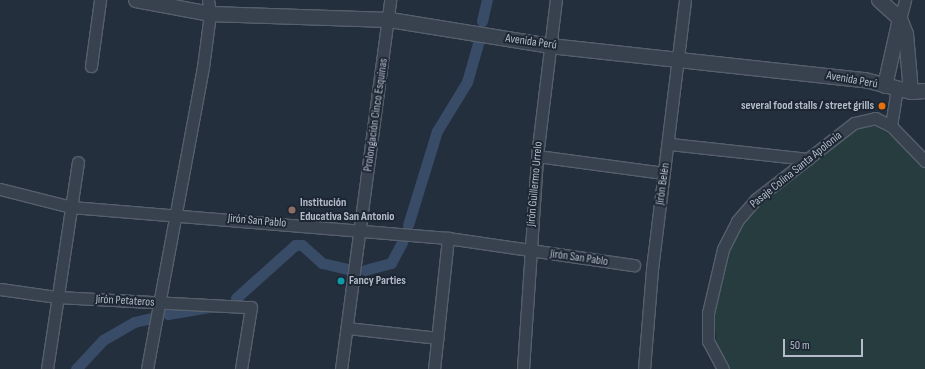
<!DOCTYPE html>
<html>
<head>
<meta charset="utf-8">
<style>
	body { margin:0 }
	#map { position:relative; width:925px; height:369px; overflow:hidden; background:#242f3e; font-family:"Sofia Sans Condensed",sans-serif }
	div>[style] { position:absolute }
	.green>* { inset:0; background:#263c3f }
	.canal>* { height:11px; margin:-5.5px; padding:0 5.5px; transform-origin:5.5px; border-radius:5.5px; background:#394c67 }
	.roads { filter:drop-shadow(1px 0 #565f6c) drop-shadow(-1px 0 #565f6c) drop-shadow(0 1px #565f6c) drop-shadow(0 -1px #565f6c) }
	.minor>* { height:11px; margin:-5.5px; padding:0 5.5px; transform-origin:5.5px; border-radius:5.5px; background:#38414e }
	.tertiary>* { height:14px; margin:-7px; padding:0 7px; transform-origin:7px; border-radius:7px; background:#38414e }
	.dots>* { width:11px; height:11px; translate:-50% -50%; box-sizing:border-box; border:2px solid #1d2633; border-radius:50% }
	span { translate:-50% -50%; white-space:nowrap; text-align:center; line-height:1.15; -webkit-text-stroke:4px #1d2633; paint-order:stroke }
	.street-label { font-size:12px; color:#b4bcc9 }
	.poi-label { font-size:12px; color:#b4bcc9; font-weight:700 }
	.right { translate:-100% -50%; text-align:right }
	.left { translate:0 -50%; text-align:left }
	.scale { position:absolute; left:783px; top:339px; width:80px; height:18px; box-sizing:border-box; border:2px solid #b4bcc9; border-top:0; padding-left:5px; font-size:12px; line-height:14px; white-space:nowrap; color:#b4bcc9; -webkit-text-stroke:3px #1d2633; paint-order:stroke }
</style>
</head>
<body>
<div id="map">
	<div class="green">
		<i style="clip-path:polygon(874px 125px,897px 140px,925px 169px,925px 369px,728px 369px,718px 349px,713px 314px,726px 255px,740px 222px,787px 180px,859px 128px)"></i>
	</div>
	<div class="canal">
		<i style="left:482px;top:21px;width:22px;rotate:-77deg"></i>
		<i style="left:408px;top:225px;width:98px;rotate:-72.9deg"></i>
		<i style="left:437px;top:131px;width:57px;rotate:-58.5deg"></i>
		<i style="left:467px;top:82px;width:44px;rotate:-74.1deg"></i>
		<i style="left:365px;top:270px;width:27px;rotate:-15deg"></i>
		<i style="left:391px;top:263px;width:24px;rotate:-62deg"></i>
		<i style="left:236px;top:298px;width:79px;rotate:-41.9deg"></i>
		<i style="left:295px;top:245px;width:7px"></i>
		<i style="left:302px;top:245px;width:27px;rotate:42deg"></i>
		<i style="left:322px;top:263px;width:27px;rotate:13deg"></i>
		<i style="left:168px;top:314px;width:43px;rotate:-9.5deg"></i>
		<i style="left:76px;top:369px;width:40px;rotate:-47deg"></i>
		<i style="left:103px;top:340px;width:36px;rotate:-30deg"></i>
		<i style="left:134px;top:322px;width:22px;rotate:-13deg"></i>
	</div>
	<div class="roads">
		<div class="minor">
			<i style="left:900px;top:19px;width:20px;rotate:-75deg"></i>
			<i style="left:91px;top:66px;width:67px;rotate:-82.2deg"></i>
			<i style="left:891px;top:126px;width:38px;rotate:-81deg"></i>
			<i style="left:670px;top:144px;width:139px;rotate:6.2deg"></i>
			<i style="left:537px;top:156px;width:128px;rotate:7.6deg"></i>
			<i style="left:0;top:189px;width:73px;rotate:14.2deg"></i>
			<i style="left:71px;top:207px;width:378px;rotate:4.7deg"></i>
			<i style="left:448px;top:238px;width:188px;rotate:8.3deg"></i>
			<i style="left:0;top:289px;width:58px;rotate:8deg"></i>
			<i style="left:57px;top:297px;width:194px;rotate:3deg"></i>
			<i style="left:251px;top:307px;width:63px;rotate:99.2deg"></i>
			<i style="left:347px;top:328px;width:91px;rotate:6.3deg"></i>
			<i style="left:47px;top:369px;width:209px;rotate:-81.5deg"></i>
			<i style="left:147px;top:369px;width:307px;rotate:-79.5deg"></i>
			<i style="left:203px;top:67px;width:53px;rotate:-82.5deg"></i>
			<i style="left:210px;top:14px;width:14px;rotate:-98deg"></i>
			<i style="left:341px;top:369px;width:372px;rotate:-82.4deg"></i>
			<i style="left:434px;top:369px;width:132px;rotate:-83.9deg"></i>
			<i style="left:523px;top:369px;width:213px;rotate:-86.2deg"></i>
			<i style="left:537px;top:156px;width:157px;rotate:-83.1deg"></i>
			<i style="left:644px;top:369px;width:100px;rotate:-85.4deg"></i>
			<i style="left:652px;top:269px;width:271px;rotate:-83deg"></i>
			<i style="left:723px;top:369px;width:32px;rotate:-118deg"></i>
			<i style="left:708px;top:341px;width:28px;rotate:-90deg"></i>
			<i style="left:708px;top:313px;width:66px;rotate:-76.8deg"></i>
			<i style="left:723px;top:249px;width:31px;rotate:-63deg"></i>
			<i style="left:737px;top:221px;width:29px;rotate:-49deg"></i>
			<i style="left:756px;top:199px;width:124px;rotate:-37.8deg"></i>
			<i style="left:854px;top:123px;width:22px;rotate:-13deg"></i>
			<i style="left:875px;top:118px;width:18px;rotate:27deg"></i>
			<i style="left:891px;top:126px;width:49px;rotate:45.8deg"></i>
		</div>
		<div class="tertiary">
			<i style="left:136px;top:0;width:75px;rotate:10.7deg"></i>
			<i style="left:210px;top:14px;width:180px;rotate:1.9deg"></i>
			<i style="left:390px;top:20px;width:162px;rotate:9.2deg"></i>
			<i style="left:550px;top:46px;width:317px;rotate:6.2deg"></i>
			<i style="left:865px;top:80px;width:48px;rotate:14.6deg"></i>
			<i style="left:911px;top:92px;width:14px;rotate:-4deg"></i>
			<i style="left:879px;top:0;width:28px;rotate:42deg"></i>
			<i style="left:900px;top:19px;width:16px;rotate:68deg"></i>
			<i style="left:906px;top:34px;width:58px;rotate:85.1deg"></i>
			<i style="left:885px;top:86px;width:69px;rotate:-77.4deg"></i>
		</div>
	</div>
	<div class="dots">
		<i style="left:882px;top:106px;background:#e8710a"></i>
		<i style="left:292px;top:210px;background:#8d6e63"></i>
		<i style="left:341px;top:281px;background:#0f9aa8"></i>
	</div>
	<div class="street-label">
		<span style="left:531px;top:42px;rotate:8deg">Avenida Perú</span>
		<span style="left:852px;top:80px;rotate:10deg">Avenida Perú</span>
		<span style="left:376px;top:115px;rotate:-82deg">Prolongación Cinco Esquinas</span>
		<span style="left:796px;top:170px;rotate:-39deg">Pasaje Colina Santa Apolonia</span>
		<span style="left:535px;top:184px;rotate:-85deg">Jirón Guillermo Urrelo</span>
		<span style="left:663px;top:184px;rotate:-82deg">Jirón Belén</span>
		<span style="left:257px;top:221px;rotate:5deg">Jirón San Pablo</span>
		<span style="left:579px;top:258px;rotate:8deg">Jirón San Pablo</span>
		<span style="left:125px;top:301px;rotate:3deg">Jirón Petateros</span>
	</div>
	<div class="poi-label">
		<span class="right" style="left:874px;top:106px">several food stalls / street grills</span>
		<span class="left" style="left:300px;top:210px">Institución<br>Educativa San Antonio</span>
		<span class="left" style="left:349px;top:281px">Fancy Parties</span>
	</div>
	<div class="scale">50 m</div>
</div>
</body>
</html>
